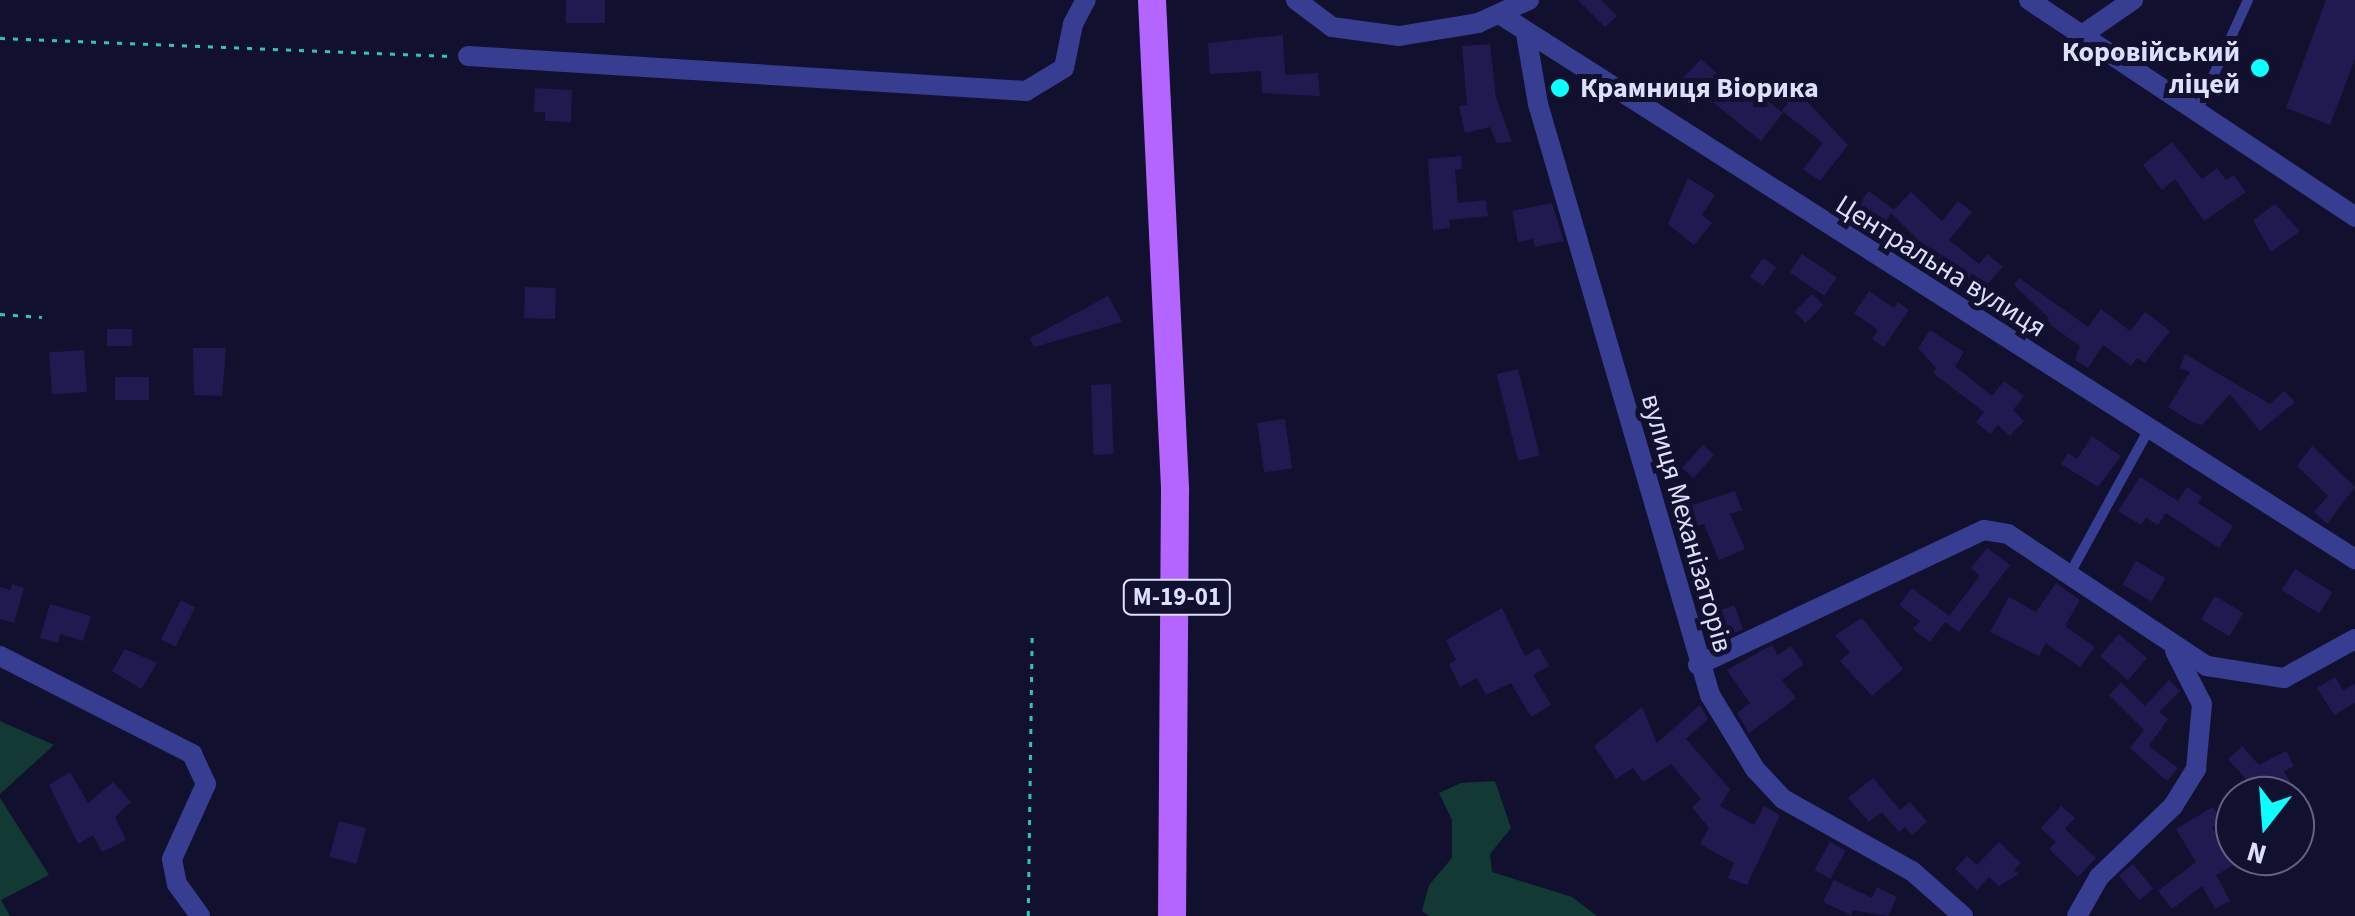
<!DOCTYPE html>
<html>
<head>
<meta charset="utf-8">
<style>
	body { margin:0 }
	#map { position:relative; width:2355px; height:916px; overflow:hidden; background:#12102f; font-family:"Source Sans 3",sans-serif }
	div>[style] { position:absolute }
	.green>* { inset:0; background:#123934 }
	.building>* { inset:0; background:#201a51; transform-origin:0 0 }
	.path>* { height:2.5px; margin-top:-1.25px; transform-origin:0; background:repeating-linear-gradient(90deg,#27caaf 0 5px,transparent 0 13px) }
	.service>* { height:10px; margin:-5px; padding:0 5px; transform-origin:5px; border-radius:5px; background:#373d91 }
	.minor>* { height:20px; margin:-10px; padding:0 10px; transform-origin:10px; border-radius:10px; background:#373d91 }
	.primary>* { height:28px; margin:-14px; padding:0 14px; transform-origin:14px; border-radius:14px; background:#b565ff }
	.dots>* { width:28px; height:28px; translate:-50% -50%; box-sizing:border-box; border:5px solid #12102f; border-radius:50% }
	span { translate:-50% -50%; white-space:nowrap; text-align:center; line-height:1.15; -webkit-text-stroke:10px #12102f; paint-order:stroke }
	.shield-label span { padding:2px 8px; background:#12102f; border:2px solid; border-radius:8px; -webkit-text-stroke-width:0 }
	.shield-label { font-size:25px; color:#dedeff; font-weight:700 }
	.poi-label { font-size:28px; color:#dedeff; font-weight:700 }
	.right { translate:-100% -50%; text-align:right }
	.left { translate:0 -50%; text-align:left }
	.street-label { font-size:28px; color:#dedeff }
	.north { position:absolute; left:2215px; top:776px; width:100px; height:100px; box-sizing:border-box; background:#12102f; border:2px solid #646282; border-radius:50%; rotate:197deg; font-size:28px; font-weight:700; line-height:40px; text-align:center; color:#dedeff }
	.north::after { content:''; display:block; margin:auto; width:35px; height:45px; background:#0afffe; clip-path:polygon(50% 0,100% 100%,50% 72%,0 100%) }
</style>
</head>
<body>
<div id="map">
	<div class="green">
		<i style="clip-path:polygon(0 721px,54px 745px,0 794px)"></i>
		<i style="clip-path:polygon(1495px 781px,1511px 828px,1490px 854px,1492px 872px,1572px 897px,1597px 916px,1429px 916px,1422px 911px,1429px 885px,1452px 858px,1452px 820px,1439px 793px,1461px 783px)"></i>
		<i style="clip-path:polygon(0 798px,49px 875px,1px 900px,10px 916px,0 916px)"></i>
	</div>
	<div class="building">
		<i style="left:566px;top:0;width:39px;height:23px"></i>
		<i style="clip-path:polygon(1578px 0,1601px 0,1617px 16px,1605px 27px)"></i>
		<i style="clip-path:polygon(2326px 0,2355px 0,2355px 59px,2330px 125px,2286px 108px)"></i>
		<i style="clip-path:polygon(1283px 35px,1285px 75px,1318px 73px,1320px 96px,1262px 93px,1261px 71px,1210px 74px,1208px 43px)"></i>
		<i style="clip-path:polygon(1490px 44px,1496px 98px,1512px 142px,1497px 143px,1490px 127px,1465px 133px,1459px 106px,1467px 105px,1462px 46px)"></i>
		<i style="clip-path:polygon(1701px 59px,1747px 101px,1765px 99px,1783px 113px,1761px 141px,1683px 78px)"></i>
		<i style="clip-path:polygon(535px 88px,572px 90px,571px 122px,545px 121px,545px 112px,534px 112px)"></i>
		<i style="clip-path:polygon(1797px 91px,1848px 145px,1820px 181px,1803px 169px,1823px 143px,1782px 111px)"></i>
		<i style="clip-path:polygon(2172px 142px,2202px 179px,2217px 168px,2226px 180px,2234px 175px,2246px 192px,2204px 221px,2175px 179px,2162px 190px,2143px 165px)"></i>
		<i style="clip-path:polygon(1461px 156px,1462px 169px,1455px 170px,1458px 203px,1486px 200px,1488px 216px,1449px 220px,1450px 228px,1433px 230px,1428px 159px)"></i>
		<i style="clip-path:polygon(1688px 178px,1715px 195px,1702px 215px,1712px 223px,1694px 245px,1668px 224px)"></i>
		<i style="left:1869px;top:191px;width:31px;height:21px;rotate:37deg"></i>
		<i style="clip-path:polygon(1911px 192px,1942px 221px,1958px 201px,1972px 212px,1949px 240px,1979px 264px,1987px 254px,2003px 267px,1975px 297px,1891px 213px)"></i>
		<i style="clip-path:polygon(1552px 203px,1564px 241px,1535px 247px,1533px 239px,1518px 242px,1512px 211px)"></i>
		<i style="clip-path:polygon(2275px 204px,2300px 231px,2271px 252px,2253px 220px)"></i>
		<i style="left:1802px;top:254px;width:42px;height:22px;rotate:34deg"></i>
		<i style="left:1763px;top:258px;width:16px;height:23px;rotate:35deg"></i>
		<i style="clip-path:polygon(2019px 278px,2088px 327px,2101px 309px,2130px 331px,2145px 312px,2170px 331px,2145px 363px,2137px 358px,2131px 366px,2103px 345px,2088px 368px,2075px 360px,2080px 346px,2046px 322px,2049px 318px,2014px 285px)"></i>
		<i style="left:525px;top:287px;width:31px;height:31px;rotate:2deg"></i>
		<i style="clip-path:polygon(1869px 291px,1894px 308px,1898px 302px,1909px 310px,1884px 347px,1872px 339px,1878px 330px,1854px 313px)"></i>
		<i style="left:1812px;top:294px;width:16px;height:25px;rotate:45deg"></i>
		<i style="clip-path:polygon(1108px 296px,1122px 322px,1034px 347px,1030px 338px)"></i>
		<i style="left:107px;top:329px;width:25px;height:17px"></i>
		<i style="clip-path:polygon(1930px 330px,1964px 352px,1955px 366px,1992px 396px,2004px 381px,2024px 396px,2013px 410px,2024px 421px,2010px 436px,1998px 425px,1990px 434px,1976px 422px,1984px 412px,1933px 373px,1936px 368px,1918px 348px)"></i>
		<i style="clip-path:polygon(193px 348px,226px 348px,222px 396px,194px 395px)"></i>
		<i style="left:84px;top:350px;width:42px;height:35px;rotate:86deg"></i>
		<i style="clip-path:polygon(2185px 354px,2270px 404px,2284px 391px,2295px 402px,2260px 431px,2230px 394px,2202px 425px,2192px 422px,2168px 407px,2190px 372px,2180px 368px)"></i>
		<i style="left:1518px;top:369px;width:89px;height:22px;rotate:76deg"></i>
		<i style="left:115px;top:377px;width:34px;height:23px"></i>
		<i style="left:1111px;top:384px;width:70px;height:20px;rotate:88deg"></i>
		<i style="left:1285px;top:419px;width:50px;height:28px;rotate:82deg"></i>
		<i style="clip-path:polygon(2092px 436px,2121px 456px,2098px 487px,2061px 464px,2068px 453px,2077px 459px)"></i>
		<i style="left:1703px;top:445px;width:15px;height:31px;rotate:42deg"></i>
		<i style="clip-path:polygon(2312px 446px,2355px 487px,2327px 524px,2314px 512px,2328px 496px,2297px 466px)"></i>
		<i style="clip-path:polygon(2140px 477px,2178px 501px,2187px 487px,2202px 497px,2198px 503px,2233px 526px,2219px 548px,2166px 513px,2158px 525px,2146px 518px,2141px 525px,2118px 511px)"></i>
		<i style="clip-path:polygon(1735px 491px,1742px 510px,1730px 514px,1745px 549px,1719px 560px,1704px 524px,1676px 530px,1671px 512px)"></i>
		<i style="clip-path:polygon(1987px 548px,2010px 565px,1959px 632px,1945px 622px,1930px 642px,1913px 629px,1920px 621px,1899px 605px,1912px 588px,1949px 616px,1980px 576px,1971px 568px)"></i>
		<i style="left:2136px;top:561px;width:34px;height:27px;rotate:30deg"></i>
		<i style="left:2295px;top:569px;width:44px;height:25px;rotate:32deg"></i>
		<i style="clip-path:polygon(2056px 583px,2080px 600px,2065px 626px,2095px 647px,2080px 667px,2046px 643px,2039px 656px,1990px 632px,2009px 597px,2036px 612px)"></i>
		<i style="clip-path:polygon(12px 584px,24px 588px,14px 623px,0 619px,0 587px,10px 590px)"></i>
		<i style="left:2215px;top:596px;width:33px;height:27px;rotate:31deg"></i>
		<i style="left:181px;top:600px;width:16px;height:44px;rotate:27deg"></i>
		<i style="clip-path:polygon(50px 604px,91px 616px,83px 641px,60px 634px,58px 643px,40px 638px)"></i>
		<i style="left:1734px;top:605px;width:26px;height:18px;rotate:69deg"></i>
		<i style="clip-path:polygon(1502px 608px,1525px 656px,1539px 648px,1549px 666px,1533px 675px,1551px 705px,1531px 717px,1511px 683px,1486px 695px,1477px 678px,1460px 687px,1449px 664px,1456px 660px,1446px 640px)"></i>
		<i style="clip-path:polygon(1862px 618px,1903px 669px,1872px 696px,1840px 661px,1850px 652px,1835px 635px)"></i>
		<i style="left:2119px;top:634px;width:37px;height:29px;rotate:41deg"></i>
		<i style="clip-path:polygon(1772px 645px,1778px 655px,1791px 646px,1804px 664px,1782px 680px,1796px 698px,1749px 733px,1737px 713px,1750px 703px,1727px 670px)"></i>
		<i style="clip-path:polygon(125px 649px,157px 663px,141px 689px,112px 671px)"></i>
		<i style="clip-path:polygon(2335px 677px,2343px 690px,2355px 684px,2355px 703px,2334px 715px,2317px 688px)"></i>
		<i style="clip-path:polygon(2169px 680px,2180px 691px,2159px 712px,2168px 719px,2149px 746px,2178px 768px,2167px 781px,2130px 748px,2144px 730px,2109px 695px,2121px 682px,2145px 706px)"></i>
		<i style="clip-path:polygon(1700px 705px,1708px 719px,1686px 739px,1730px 789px,1720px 806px,1754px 825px,1764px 806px,1780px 815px,1747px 885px,1728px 878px,1734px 863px,1700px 844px,1709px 828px,1692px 807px,1701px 799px,1671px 764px,1643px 782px,1633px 768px,1616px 779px,1594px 746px,1642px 707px,1657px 743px)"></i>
		<i style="clip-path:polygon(2242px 746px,2259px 765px,2286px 751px,2294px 766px,2284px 771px,2293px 787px,2271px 796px,2261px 778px,2252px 786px,2228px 759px)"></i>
		<i style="clip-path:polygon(70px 772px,88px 803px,113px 782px,131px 802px,115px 817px,126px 840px,102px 852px,93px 835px,78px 844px,49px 785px)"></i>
		<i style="clip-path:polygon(1873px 778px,1900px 810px,1910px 802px,1927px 822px,1912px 835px,1905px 827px,1899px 832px,1882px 812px,1869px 822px,1848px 798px)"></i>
		<i style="clip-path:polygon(2061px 806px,2075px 818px,2065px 829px,2096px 858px,2078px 877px,2049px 849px,2056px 842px,2041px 828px)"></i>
		<i style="clip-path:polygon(2213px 807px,2221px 822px,2212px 827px,2234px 865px,2216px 875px,2230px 901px,2215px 909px,2202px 886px,2172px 909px,2158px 891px,2196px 862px,2176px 829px)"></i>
		<i style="left:339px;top:821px;width:28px;height:37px;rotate:15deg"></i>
		<i style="left:1830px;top:842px;width:18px;height:32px;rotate:29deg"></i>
		<i style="clip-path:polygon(1999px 842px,2021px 863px,2014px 870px,2019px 874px,1999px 886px,1989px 877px,1977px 890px,1955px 869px,1967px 856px,1977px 865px)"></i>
		<i style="left:2133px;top:864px;width:32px;height:18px;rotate:51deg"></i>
		<i style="clip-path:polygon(1834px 880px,1872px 898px,1877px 887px,1897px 897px,1888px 916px,1853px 910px,1851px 915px,1823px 902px)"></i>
	</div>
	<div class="path">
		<i style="left:0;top:38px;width:451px;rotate:2.3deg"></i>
		<i style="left:0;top:314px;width:42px;rotate:4.1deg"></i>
		<i style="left:1028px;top:916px;width:285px;rotate:-89.2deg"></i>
	</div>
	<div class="service">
		<i style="left:2197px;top:111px;width:122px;rotate:-65.3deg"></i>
		<i style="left:2068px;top:577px;width:169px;rotate:-61.3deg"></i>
	</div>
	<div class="minor">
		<i style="left:1296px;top:0;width:45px;rotate:36.9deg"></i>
		<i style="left:1332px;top:27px;width:68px;rotate:7.7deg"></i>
		<i style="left:1399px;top:36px;width:80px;rotate:-9.3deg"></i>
		<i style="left:1478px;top:23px;width:56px;rotate:-24.3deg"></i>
		<i style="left:2029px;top:0;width:392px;rotate:33.6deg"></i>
		<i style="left:1501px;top:15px;width:1013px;rotate:32.5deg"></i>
		<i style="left:1526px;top:34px;width:71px;rotate:80.3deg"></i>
		<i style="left:1538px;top:104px;width:616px;rotate:73.77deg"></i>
		<i style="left:1710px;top:695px;width:87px;rotate:58.7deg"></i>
		<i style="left:1755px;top:769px;width:41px;rotate:47deg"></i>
		<i style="left:1783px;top:799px;width:148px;rotate:29.2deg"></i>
		<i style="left:1912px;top:871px;width:68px;rotate:41.4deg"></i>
		<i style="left:2082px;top:35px;width:62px;rotate:-34.5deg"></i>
		<i style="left:468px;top:56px;width:559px;rotate:3.59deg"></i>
		<i style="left:1026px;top:91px;width:44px;rotate:-31.2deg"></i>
		<i style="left:1064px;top:68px;width:45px;rotate:-78.4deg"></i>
		<i style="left:1073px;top:24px;width:27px;rotate:-62deg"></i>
		<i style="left:0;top:656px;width:216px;rotate:27deg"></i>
		<i style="left:192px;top:754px;width:33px;rotate:65deg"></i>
		<i style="left:206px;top:784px;width:82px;rotate:114.4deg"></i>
		<i style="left:172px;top:859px;width:25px;rotate:79deg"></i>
		<i style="left:177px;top:884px;width:39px;rotate:54deg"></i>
		<i style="left:1698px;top:665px;width:316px;rotate:-25.3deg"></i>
		<i style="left:1984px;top:530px;width:24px;rotate:9deg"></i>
		<i style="left:2008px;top:534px;width:239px;rotate:33.6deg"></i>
		<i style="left:2207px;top:666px;width:78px;rotate:8.9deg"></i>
		<i style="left:2284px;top:678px;width:81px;rotate:-28.8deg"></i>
		<i style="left:2077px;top:916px;width:45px;rotate:-60.6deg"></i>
		<i style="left:2099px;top:877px;width:103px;rotate:-43.8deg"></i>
		<i style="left:2173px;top:806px;width:44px;rotate:-58.1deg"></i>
		<i style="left:2196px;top:769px;width:65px;rotate:-84.7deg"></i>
		<i style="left:2202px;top:704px;width:59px;rotate:-117deg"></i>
	</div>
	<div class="primary">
		<i style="left:1152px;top:0;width:492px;rotate:87.3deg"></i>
		<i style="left:1175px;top:491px;width:425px;rotate:90.4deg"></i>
	</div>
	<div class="dots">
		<i style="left:2260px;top:68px;background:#0afffe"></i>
		<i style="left:1560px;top:88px;background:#0afffe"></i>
	</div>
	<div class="shield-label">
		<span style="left:1177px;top:597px">М-19-01</span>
	</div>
	<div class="poi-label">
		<span class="right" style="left:2240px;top:68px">Коровійський<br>ліцей</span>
		<span class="left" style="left:1580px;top:88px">Крамниця Віорика</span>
	</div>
	<div class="street-label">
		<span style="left:1941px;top:266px;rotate:32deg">Центральна вулиця</span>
		<span style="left:1687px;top:523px;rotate:74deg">вулиця Механізаторів</span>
	</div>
	<div class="north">N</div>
</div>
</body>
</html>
